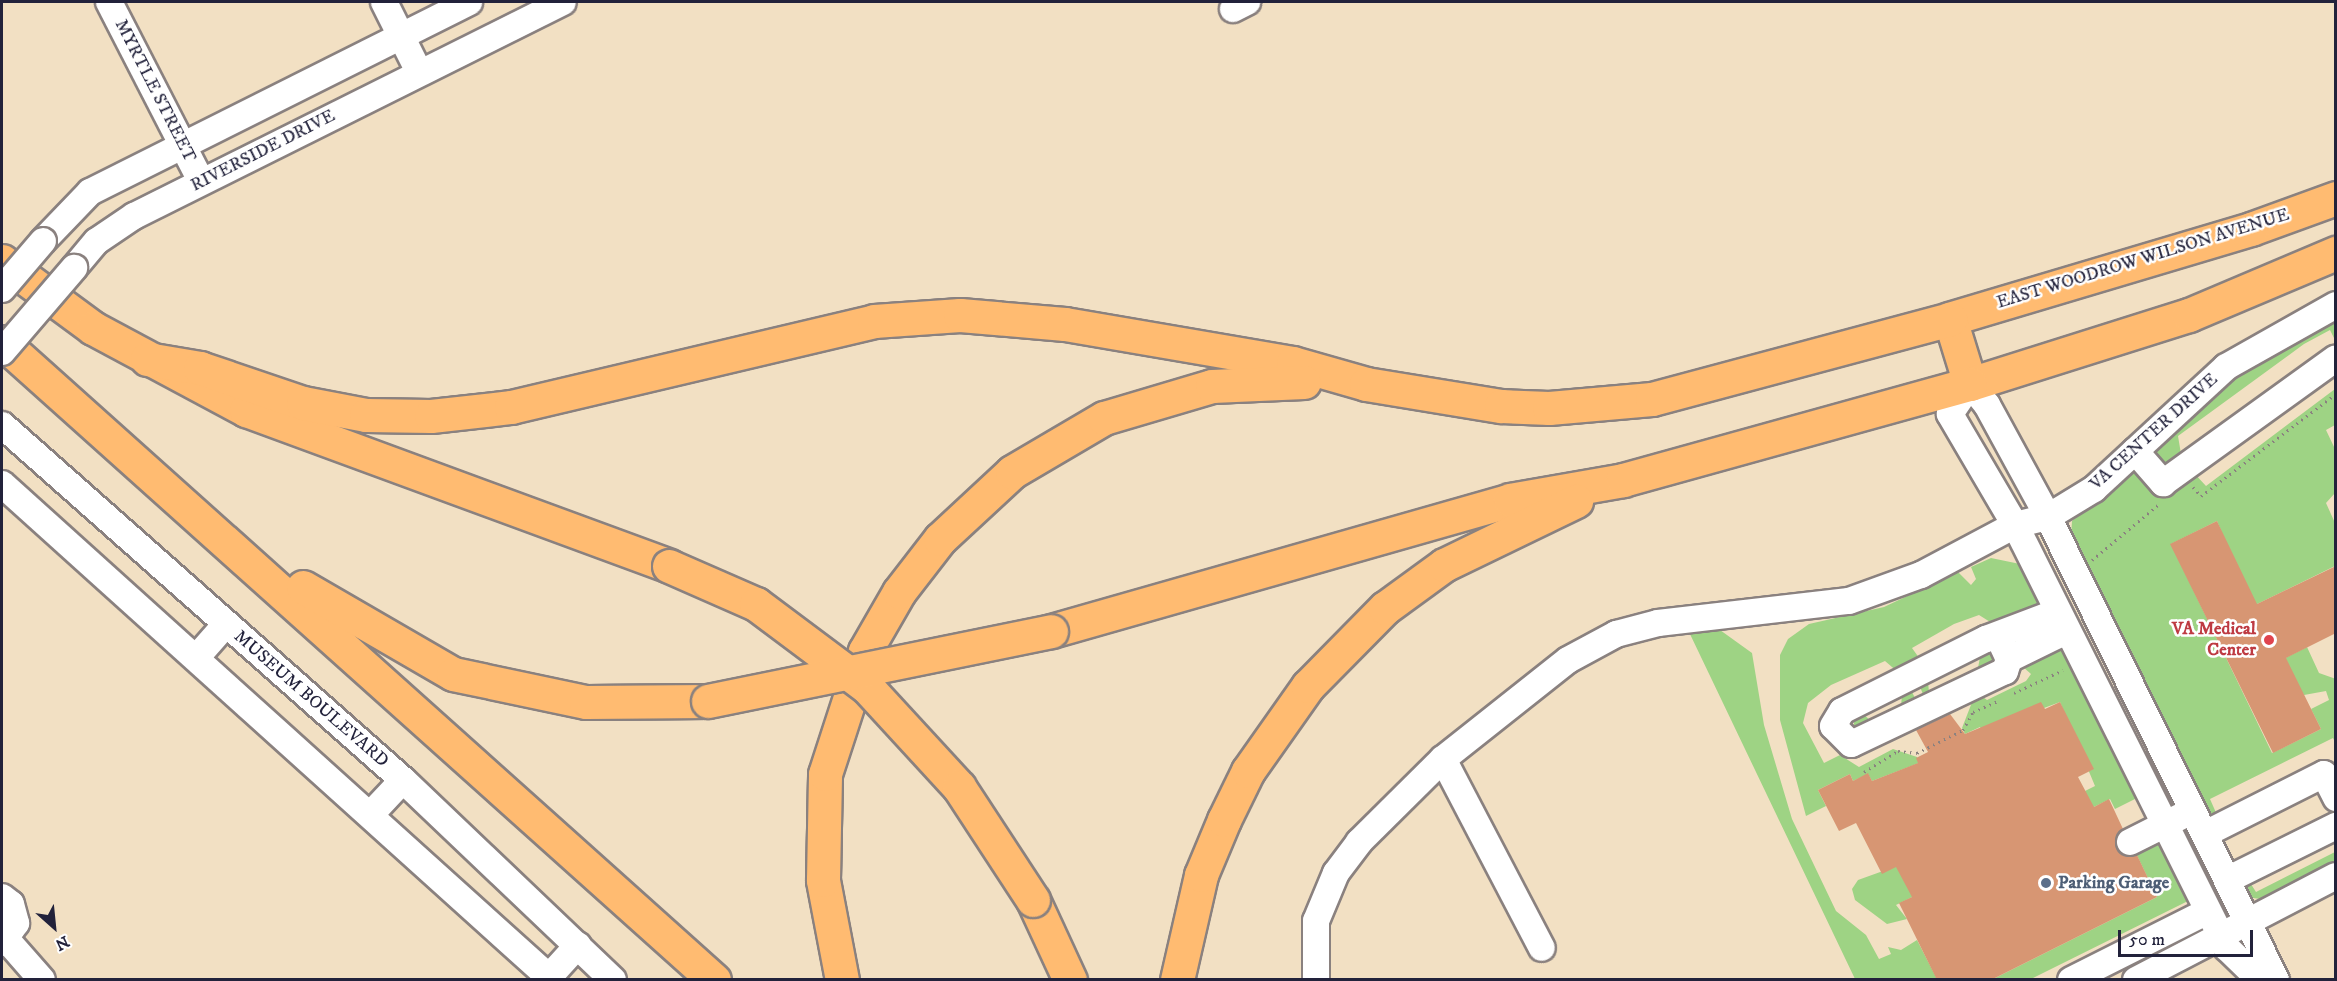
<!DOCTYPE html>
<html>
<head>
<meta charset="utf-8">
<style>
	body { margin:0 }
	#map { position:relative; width:2337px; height:981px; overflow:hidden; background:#f2e0c3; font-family:"IM FELL DW Pica",serif }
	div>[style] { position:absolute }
	.green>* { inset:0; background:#9ed384 }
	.building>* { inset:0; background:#d79673 }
	.path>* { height:3px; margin-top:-1.5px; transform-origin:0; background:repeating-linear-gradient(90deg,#8a817f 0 1.5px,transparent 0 6px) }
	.roads { filter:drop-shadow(2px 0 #8a817f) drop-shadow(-2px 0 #8a817f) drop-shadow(0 2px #8a817f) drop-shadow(0 -2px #8a817f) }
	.minor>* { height:26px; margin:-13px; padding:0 13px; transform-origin:13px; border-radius:13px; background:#fff }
	.major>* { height:33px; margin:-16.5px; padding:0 16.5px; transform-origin:16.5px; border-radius:16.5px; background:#ffbb71 }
	.highway>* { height:33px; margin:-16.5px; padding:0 16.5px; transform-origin:16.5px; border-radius:16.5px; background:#ffbb71 }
	.bridges { filter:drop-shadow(2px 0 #8a817f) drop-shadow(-2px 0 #8a817f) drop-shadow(0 2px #8a817f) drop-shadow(0 -2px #8a817f) }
	.minor-bridge>* { height:26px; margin:-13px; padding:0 13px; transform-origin:13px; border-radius:13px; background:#fff }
	.highway-bridge>* { height:33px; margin:-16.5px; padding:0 16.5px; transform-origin:16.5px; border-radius:16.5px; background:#ffbb71 }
	.dots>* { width:16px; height:16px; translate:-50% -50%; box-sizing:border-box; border:3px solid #fff; border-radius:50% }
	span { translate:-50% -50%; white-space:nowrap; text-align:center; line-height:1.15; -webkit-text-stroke:5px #fff; paint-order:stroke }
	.street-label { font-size:18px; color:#22223b }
	.health-label { font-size:18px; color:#be3a42; font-weight:700 }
	.right { translate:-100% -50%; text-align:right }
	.service-label { font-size:18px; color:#4e5e75; font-weight:700 }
	.left { translate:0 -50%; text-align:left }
	.frame { position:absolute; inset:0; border:3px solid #22223b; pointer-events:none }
	.north { position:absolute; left:24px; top:897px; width:60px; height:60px; -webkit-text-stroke:4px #fff; paint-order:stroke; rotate:153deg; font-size:16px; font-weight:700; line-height:24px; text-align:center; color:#22223b }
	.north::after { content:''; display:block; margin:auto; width:21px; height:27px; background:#22223b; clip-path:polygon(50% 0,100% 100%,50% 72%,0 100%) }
	.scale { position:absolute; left:2118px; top:930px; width:135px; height:27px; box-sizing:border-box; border:3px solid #22223b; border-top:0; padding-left:8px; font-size:18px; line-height:21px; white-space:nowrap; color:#22223b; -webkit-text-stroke:4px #fff; paint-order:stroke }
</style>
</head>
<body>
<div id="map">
	<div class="green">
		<i style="clip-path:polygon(2335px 318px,2335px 340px,2330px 330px,2304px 344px,2178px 436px,2181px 454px,2164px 468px,2155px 449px,2232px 376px)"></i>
		<i style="clip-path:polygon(2335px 389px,2335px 425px,2326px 430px,2335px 449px,2335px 493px,2326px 503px,2335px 523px,2335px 566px,2253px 606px,2217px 521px,2171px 544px,2272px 753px,2321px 729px,2311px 709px,2329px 700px,2326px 691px,2304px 695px,2281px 660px,2307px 647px,2319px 673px,2336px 679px,2335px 742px,2333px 738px,2210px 799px,2217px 815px,2210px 821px,2071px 537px,2072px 521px,2127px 472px,2193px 472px,2206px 486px)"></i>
		<i style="clip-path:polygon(1991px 558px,2020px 564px,2042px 605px,2003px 630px,1979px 615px,1954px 624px,1912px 648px,1922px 662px,1899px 673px,1885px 661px,1831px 685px,1808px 703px,1803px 723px,1824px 763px,1840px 755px,1859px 767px,1893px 749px,1917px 757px,1919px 763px,1872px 781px,1868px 774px,1853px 781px,1850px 774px,1818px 790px,1826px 806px,1806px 816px,1780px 720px,1780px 655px,1788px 639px,1809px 624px,1884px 607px,1958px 572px,1971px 585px,1976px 579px,1971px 567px)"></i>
		<i style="clip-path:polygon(1720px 630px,1752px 653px,1764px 725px,1792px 819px,1836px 911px,1866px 935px,1879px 959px,1891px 954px,1888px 947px,1901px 950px,1917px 940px,1937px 979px,1855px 979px,1689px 632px)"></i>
		<i style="clip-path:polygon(2060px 644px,2137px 798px,2115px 809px,2110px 799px,1896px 905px,1907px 919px,1887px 924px,1855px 900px,1852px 889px,1858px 880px,2033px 817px,2095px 786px,2060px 702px,1982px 731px,1980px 727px,1965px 734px,1962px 728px,1976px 692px,1987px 700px,2026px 681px,2031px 674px,2022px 666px)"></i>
		<i style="clip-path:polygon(1990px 649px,1996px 663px,1856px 730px,1854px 728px,1854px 716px,1863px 714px,1871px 721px,1901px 706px,1902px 695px,1911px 690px,1916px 700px,1924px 697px,1919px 684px,1928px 682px,1929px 692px,1978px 668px,1981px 652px)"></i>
		<i style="clip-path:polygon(2160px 841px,2190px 900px,2031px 979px,1991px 980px,2157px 897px,2132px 845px)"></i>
		<i style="clip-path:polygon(2335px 852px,2335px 861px,2260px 899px,2247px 897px,2241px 884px,2249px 881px,2256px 892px)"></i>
	</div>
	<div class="building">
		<i style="clip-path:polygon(2217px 521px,2257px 604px,2336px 566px,2336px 633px,2286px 658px,2321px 729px,2273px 753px,2170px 544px)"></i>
		<i style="clip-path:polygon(2041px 702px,2045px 709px,2060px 702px,2094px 769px,2078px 777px,2094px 807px,2109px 799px,2123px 829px,2116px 848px,2122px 855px,2137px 855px,2157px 897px,1991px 980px,1937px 980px,1899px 903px,1912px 897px,1896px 867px,1882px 874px,1856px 823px,1839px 831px,1818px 790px,1850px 774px,1853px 781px,1868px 773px,1872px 781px,1918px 763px,1916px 758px,1928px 752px,1916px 730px,1950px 714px,1965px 734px)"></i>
	</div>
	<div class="path">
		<i style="left:2193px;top:487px;width:12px;rotate:48deg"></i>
		<i style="left:2201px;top:496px;width:169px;rotate:-37.1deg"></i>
		<i style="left:2092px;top:560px;width:86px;rotate:-39.8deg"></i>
		<i style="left:2014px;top:693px;width:54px;rotate:-25.1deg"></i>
		<i style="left:1864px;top:772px;width:40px;rotate:-32deg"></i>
		<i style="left:1898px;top:751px;width:19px;rotate:6deg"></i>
		<i style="left:1917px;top:753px;width:51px;rotate:-26.6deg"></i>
		<i style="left:1963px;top:730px;width:21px;rotate:-61deg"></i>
		<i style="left:1973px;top:712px;width:27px;rotate:-24deg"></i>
	</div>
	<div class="roads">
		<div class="minor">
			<i style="left:109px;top:2px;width:201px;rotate:62.8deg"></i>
			<i style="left:384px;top:2px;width:78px;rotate:63.4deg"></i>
			<i style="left:1233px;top:9px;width:16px;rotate:-27deg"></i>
			<i style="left:43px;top:241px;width:68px;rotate:-46.2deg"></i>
			<i style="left:90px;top:192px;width:424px;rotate:-26.6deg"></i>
			<i style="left:74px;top:268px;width:35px;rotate:-50deg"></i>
			<i style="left:97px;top:241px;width:45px;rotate:-34deg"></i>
			<i style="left:134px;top:216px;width:479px;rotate:-26.5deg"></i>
			<i style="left:2px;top:425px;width:536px;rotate:41.52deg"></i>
			<i style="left:403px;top:780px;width:290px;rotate:43.6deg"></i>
			<i style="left:2135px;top:451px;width:43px;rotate:48.8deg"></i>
			<i style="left:2163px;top:483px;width:213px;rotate:-35.8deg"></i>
			<i style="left:2px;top:484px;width:741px;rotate:42.04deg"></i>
			<i style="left:1999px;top:638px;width:23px;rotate:65deg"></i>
			<i style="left:2009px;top:659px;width:13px;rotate:108deg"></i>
			<i style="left:2005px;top:671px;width:170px;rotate:154.6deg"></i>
			<i style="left:1851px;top:744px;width:25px;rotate:-135deg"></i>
			<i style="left:1833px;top:726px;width:17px;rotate:-59deg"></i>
			<i style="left:1842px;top:711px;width:161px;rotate:-26.6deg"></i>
			<i style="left:1986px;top:639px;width:65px;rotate:-20.7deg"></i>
			<i style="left:2047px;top:616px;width:16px;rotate:40deg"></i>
			<i style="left:196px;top:658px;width:45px;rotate:-48.6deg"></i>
			<i style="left:2009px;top:659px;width:55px;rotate:-26.1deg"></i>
			<i style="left:2058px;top:635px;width:9px;rotate:-84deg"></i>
			<i style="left:1443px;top:759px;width:213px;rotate:62.4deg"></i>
			<i style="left:372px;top:813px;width:45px;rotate:-46.8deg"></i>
			<i style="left:2205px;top:834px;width:133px;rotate:-26.8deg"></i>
			<i style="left:2324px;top:774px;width:27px;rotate:63deg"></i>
			<i style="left:2130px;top:842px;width:56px;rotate:-26.6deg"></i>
			<i style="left:2227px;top:880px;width:122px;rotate:-26.4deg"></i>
			<i style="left:2px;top:897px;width:11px;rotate:38deg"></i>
			<i style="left:11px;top:904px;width:20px;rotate:75deg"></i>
			<i style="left:16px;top:923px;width:24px;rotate:125deg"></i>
			<i style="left:7px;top:940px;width:53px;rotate:48.8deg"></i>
			<i style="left:549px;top:977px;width:43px;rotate:-47.8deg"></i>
			<i style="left:1316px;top:980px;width:59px;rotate:-90deg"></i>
			<i style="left:1316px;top:921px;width:52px;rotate:-67.4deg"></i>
			<i style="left:1336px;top:873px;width:39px;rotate:-53deg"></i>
			<i style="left:1359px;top:842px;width:118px;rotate:-44.7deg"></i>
			<i style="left:1443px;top:759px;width:159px;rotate:-38.4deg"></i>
			<i style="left:1568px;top:660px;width:55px;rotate:-28.4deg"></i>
			<i style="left:1616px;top:634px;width:43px;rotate:-14.7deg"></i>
			<i style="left:1658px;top:623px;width:192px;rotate:-6.6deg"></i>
			<i style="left:1849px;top:601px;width:77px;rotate:-19.9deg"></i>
			<i style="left:1921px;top:575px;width:106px;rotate:-28deg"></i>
			<i style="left:2015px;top:525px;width:34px;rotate:-14deg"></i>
			<i style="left:2048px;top:517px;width:54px;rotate:-31.3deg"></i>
			<i style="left:2094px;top:489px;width:180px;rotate:-42.7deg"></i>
			<i style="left:2226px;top:367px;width:126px;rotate:-29.4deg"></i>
			<i style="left:2071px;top:980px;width:153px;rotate:-26.7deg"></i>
			<i style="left:2136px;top:980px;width:225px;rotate:-27.5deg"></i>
			<i style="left:2260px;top:980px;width:46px;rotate:-135.9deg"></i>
			<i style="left:2227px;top:948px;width:473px;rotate:-116.6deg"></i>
			<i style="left:2015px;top:525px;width:129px;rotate:-120.4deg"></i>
			<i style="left:1950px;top:414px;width:36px;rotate:-56deg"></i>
			<i style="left:1970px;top:384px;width:27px;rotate:51deg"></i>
			<i style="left:1987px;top:405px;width:128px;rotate:61.4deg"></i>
			<i style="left:2048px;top:517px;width:516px;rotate:63.78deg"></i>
		</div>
		<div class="major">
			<i style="left:2336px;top:198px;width:90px;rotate:160deg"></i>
			<i style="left:2251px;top:229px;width:314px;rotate:163.4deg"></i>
			<i style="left:1950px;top:319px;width:68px;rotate:72.9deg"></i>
			<i style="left:1970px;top:384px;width:230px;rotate:-17.5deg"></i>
			<i style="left:2189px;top:315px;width:160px;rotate:-22.9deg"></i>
		</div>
		<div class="highway">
			<i style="left:2px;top:261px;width:113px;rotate:36.4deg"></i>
			<i style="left:93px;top:328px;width:174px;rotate:28.2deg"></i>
			<i style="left:246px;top:410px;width:451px;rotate:20.2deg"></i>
			<i style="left:2px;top:342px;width:956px;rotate:41.86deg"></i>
			<i style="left:147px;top:359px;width:54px;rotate:9.6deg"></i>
			<i style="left:200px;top:368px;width:109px;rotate:18.8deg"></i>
			<i style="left:303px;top:403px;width:64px;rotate:10.8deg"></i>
			<i style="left:366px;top:415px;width:65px;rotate:0.9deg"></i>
			<i style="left:431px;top:416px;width:81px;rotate:-6.4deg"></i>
			<i style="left:511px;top:407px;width:373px;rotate:-13.3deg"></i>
			<i style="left:874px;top:321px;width:86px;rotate:-4deg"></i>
			<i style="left:960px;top:315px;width:105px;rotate:4.9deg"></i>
			<i style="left:1065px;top:324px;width:231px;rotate:9.7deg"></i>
			<i style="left:1293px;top:363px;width:76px;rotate:16deg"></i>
			<i style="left:1366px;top:384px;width:137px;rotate:9.3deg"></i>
			<i style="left:1501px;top:406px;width:48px;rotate:2.4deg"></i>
			<i style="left:1549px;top:408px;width:103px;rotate:-5deg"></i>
			<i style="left:1652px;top:399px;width:309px;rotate:-15deg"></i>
			<i style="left:303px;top:587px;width:173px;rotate:30.1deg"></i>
			<i style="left:453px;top:674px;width:136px;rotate:11.9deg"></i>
			<i style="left:586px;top:702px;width:122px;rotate:-0.5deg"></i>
			<i style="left:1051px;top:631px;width:477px;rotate:-15.9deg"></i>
			<i style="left:1510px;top:500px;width:115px;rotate:-10deg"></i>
			<i style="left:1623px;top:480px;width:360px;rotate:-15.5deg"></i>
			<i style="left:1033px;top:900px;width:88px;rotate:65.2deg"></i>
			<i style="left:842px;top:980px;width:102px;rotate:-100.8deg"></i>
			<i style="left:823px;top:880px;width:106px;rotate:-88.9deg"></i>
			<i style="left:825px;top:774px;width:129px;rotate:-72deg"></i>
			<i style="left:865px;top:651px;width:68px;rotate:-60deg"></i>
			<i style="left:899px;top:592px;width:67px;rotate:-52.3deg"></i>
			<i style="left:940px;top:539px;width:98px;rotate:-42.9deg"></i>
			<i style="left:1012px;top:472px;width:107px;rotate:-30.4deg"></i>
			<i style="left:1104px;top:418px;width:113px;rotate:-16.5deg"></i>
			<i style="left:1212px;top:386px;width:92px;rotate:-2.5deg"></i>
			<i style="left:1177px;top:980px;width:108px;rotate:-77.1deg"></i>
			<i style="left:1201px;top:875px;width:60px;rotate:-67.3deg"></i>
			<i style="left:1224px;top:820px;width:55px;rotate:-63.9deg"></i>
			<i style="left:1248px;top:771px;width:104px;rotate:-54.8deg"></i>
			<i style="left:1308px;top:686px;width:110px;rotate:-45.4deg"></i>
			<i style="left:1385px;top:608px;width:73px;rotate:-36.1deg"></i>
			<i style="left:1444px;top:565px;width:147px;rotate:-25.9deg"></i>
		</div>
	</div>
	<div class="bridges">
		<div class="minor-bridge">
			<i style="left:2px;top:289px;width:63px;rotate:-49.5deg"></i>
			<i style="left:2px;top:352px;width:111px;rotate:-49.4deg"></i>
		</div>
		<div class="highway-bridge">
			<i style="left:669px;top:566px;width:95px;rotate:23.6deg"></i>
			<i style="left:756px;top:604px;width:139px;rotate:36.8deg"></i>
			<i style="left:867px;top:687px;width:136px;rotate:47.4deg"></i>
			<i style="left:959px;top:787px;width:135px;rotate:56.8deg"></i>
			<i style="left:708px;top:701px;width:350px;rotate:-11.5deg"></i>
		</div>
	</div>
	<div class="dots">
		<i style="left:2269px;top:640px;background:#e0444e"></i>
		<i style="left:2046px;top:883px;background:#5c6f8a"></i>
	</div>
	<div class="street-label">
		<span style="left:155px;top:91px;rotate:63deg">MYRTLE STREET</span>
		<span style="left:263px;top:151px;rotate:-27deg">RIVERSIDE DRIVE</span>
		<span style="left:2143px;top:259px;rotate:-17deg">EAST WOODROW WILSON AVENUE</span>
		<span style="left:2154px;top:432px;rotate:-42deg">VA CENTER DRIVE</span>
		<span style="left:311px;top:699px;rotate:41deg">MUSEUM BOULEVARD</span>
	</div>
	<div class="health-label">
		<span class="right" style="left:2256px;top:640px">VA Medical<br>Center</span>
	</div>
	<div class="service-label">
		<span class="left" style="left:2058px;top:883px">Parking Garage</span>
	</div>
	<div class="frame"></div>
	<div class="north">N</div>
	<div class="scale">50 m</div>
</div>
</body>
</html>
